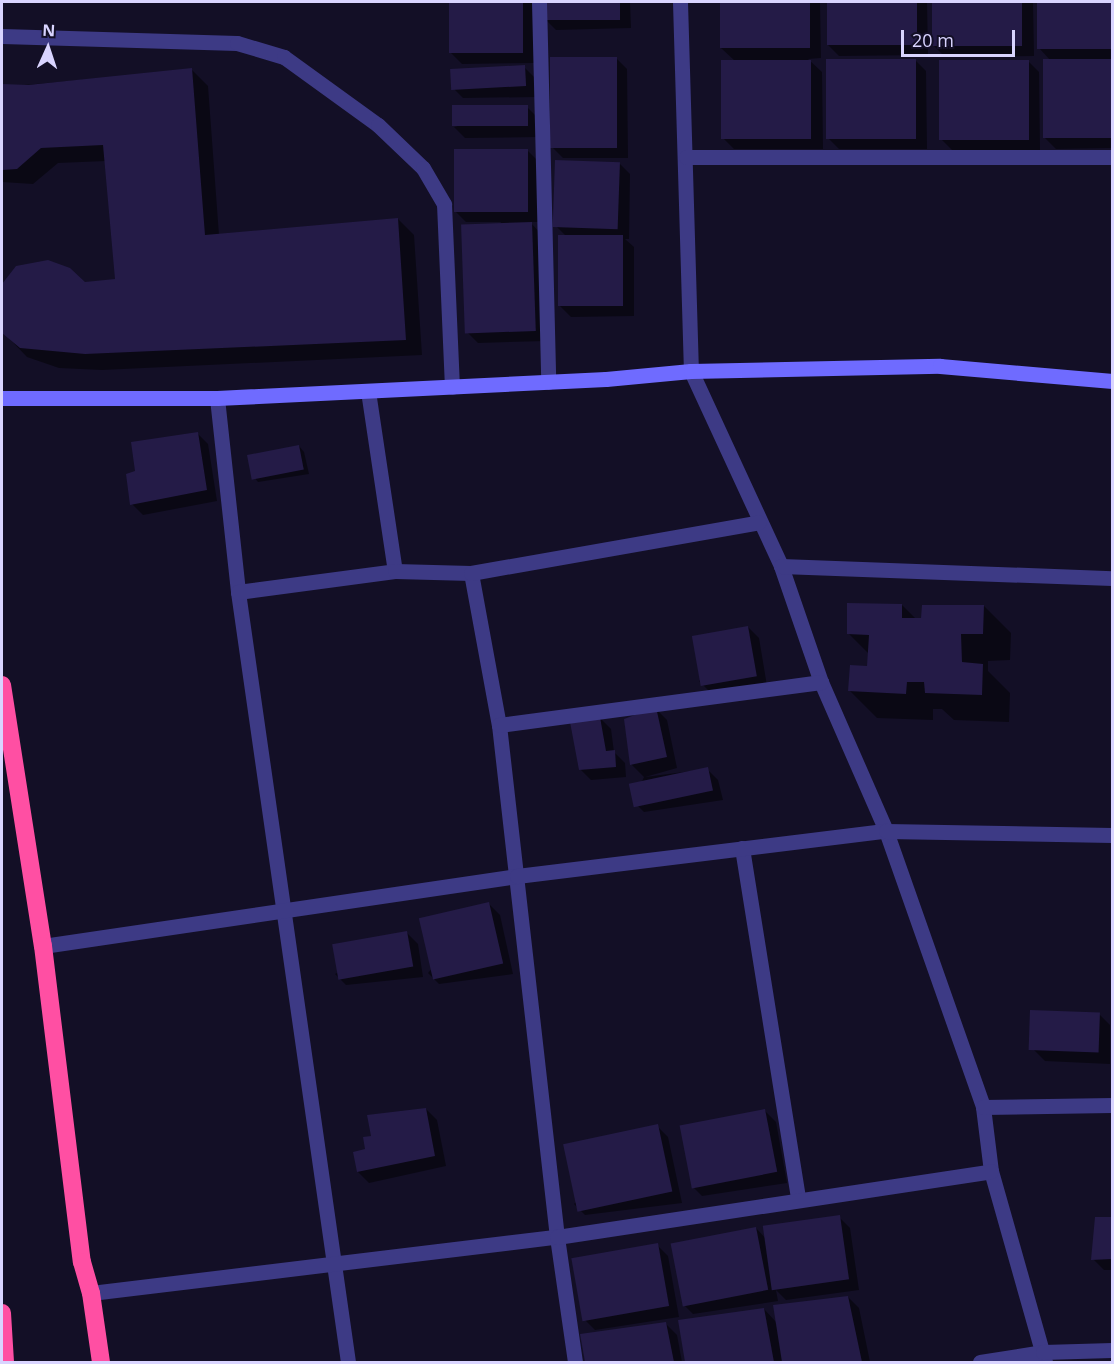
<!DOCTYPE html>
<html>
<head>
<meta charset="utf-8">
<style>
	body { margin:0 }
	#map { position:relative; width:1114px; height:1364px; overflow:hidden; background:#130f26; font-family:"Open Sans",sans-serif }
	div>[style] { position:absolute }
	.shadow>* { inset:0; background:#0007 }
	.building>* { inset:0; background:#241b47; transform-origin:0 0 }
	.lane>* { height:15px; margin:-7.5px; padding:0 7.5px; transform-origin:7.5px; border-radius:7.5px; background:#3d3a85 }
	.street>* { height:15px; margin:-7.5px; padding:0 7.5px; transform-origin:7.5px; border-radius:7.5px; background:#3d3a85 }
	.secondary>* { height:15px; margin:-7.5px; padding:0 7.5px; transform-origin:7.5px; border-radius:7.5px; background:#6f6bff }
	.highway>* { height:18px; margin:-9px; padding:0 9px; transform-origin:9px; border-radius:9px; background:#ff4fa3 }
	span { translate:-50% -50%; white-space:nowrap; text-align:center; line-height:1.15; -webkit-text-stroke:5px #130f26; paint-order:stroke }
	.frame { position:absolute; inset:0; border:3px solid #d9d4ff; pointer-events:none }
	.north { position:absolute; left:18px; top:18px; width:60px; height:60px; -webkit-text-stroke:4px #130f26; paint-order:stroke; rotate:3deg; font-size:16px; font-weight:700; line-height:24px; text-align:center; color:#d9d4ff }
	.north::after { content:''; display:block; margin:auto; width:21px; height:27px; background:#d9d4ff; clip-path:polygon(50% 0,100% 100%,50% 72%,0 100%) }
	.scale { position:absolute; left:901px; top:30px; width:114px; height:27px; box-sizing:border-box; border:3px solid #d9d4ff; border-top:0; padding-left:8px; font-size:18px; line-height:21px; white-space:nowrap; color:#d9d4ff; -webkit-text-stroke:4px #130f26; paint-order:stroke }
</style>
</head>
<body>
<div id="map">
	<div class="shadow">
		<i style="clip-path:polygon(450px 2px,533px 2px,534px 63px,462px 64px,451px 53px)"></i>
		<i style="clip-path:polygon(545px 2px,630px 2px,631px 28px,556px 30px,545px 19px)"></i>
		<i style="clip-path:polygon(721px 2px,820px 2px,821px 58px,808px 59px,822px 72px,823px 149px,734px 149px,723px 138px,735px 61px,721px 48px)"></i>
		<i style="clip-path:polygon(828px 2px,927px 2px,928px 55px,839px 56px,828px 45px)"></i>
		<i style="clip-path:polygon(934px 2px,1033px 2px,1034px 56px,945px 57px,934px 46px)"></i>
		<i style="clip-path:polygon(1039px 2px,1112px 2px,1112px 148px,1056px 149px,1045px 138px,1051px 61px,1039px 48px)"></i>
		<i style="clip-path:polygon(616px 58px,627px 69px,628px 158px,563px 158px,552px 147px)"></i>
		<i style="clip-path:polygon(915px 60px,926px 71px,927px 149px,839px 149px,828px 138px)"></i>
		<i style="clip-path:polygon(1028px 61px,1039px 72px,1040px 150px,952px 150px,941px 139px)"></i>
		<i style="clip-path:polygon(524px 67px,535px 78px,536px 97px,463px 98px,452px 87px)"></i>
		<i style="clip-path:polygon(192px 70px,208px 86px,219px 235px,398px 219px,414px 235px,422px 355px,102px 370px,59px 368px,27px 357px,2px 331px,2px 286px,17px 267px,84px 283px,116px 281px,106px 161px,58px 163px,33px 184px,2px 182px,2px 87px)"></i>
		<i style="clip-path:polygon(527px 107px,538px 118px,538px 137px,465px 138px,454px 127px)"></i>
		<i style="clip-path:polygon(528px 151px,539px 162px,538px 222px,530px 222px,542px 235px,546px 341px,478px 343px,467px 332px,501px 222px,466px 222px,455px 211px)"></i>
		<i style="clip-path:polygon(619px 163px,630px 174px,629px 239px,625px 239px,634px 247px,634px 316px,571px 317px,560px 306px,566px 236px,556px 226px)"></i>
		<i style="clip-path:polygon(197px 433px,208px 444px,217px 501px,143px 515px,132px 504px,137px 472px)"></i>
		<i style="clip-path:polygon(299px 446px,304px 452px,309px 474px,258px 482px,253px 476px)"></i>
		<i style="clip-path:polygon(902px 605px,917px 620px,984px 606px,1011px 633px,1010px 660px,988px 661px,988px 671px,1010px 693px,1009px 722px,954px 720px,942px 709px,933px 709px,933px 720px,877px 718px,850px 691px,869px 667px,869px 654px,848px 633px)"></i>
		<i style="clip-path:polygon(748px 627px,759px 638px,767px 686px,710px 692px,699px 681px)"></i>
		<i style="clip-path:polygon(656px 709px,667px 720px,677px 768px,645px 777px,707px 769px,718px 780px,723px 800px,644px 812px,633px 801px,644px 777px,631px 764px)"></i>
		<i style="clip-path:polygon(600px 718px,611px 729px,614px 752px,625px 763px,626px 777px,591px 780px,580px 769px)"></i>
		<i style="clip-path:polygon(489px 904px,500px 915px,513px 974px,439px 984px,428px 973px)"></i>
		<i style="clip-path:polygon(407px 933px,418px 944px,423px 977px,346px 985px,335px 974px)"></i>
		<i style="clip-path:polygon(1099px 1014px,1110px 1025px,1110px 1064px,1045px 1061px,1034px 1050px)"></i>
		<i style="clip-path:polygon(426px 1109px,437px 1120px,446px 1166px,369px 1183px,358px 1172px,372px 1137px)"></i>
		<i style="clip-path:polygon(765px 1111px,776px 1122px,787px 1183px,702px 1196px,691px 1185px)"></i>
		<i style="clip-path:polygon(657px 1126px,668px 1137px,682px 1203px,585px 1215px,574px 1204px)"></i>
		<i style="clip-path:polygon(839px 1217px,850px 1228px,859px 1290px,786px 1300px,776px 1290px,778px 1301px,693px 1314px,682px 1303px,756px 1228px,767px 1240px)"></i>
		<i style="clip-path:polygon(1096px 1219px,1112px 1219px,1112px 1270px,1104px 1270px,1093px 1259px)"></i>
		<i style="clip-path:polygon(657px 1245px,668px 1256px,679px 1317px,595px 1330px,584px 1319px)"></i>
		<i style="clip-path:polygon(848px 1297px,859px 1308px,870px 1362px,687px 1362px,679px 1321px,764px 1309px,777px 1323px)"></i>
		<i style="clip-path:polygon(666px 1324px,677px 1335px,682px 1362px,587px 1362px,582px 1335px)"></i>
	</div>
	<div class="building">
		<i style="left:449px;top:2px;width:74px;height:51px"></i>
		<i style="left:543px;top:2px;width:77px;height:18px"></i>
		<i style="left:720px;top:2px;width:90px;height:46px"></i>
		<i style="left:827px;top:2px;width:90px;height:43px"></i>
		<i style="left:932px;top:2px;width:90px;height:44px"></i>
		<i style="left:1037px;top:2px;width:75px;height:47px"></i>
		<i style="left:550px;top:57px;width:67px;height:91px"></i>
		<i style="left:826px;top:59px;width:90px;height:80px"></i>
		<i style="left:1043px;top:59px;width:69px;height:79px"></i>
		<i style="left:721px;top:60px;width:90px;height:79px"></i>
		<i style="left:939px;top:60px;width:90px;height:80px"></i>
		<i style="left:525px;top:65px;width:21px;height:75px;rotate:87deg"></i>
		<i style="clip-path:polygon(192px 68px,205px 235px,398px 218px,406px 340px,85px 354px,20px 348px,2px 333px,2px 284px,16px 266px,48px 260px,70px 268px,85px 282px,115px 279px,103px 145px,41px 148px,17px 169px,2px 170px,2px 84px,28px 85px)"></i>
		<i style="left:528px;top:105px;width:21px;height:76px;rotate:90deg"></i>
		<i style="left:454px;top:149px;width:74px;height:63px"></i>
		<i style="left:555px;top:160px;width:65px;height:67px;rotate:2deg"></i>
		<i style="left:532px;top:222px;width:109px;height:71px;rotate:88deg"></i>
		<i style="left:558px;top:235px;width:65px;height:71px"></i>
		<i style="clip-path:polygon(198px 432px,207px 490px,130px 505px,126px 474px,135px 471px,131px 442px)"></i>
		<i style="left:299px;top:445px;width:25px;height:53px;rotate:79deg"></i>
		<i style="clip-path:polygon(847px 603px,902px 604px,902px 618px,921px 618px,922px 605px,984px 605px,983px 634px,961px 634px,962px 662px,983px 664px,982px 695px,925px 693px,924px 682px,907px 682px,906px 694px,848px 691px,850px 665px,867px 666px,869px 635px,847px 634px)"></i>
		<i style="left:748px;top:626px;width:51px;height:57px;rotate:80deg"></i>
		<i style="clip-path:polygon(656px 707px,667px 757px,630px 765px,624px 719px)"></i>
		<i style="clip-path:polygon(600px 717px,606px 751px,615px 750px,616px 767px,579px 770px,570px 722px)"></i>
		<i style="left:708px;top:767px;width:24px;height:81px;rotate:78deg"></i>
		<i style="left:489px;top:902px;width:63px;height:72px;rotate:77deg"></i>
		<i style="left:407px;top:931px;width:36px;height:76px;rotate:80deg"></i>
		<i style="left:1030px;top:1010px;width:70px;height:40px;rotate:2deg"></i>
		<i style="clip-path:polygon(426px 1108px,435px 1156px,357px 1172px,353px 1152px,365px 1149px,363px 1137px,371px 1136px,367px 1115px)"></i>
		<i style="left:765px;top:1109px;width:64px;height:87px;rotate:79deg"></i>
		<i style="left:658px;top:1124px;width:69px;height:97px;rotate:78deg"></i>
		<i style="left:840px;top:1215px;width:65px;height:78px;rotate:82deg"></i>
		<i style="clip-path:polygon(1095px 1217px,1112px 1217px,1112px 1259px,1091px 1260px)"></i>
		<i style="left:756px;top:1227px;width:64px;height:87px;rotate:79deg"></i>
		<i style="left:658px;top:1243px;width:64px;height:88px;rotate:80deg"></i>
		<i style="clip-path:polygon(848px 1296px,862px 1362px,782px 1362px,773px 1305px)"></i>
		<i style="clip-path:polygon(764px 1308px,774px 1362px,685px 1362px,678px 1320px)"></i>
		<i style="clip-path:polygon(666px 1322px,674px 1362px,585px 1362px,580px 1334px)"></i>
	</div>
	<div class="lane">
		<i style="left:2px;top:36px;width:235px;rotate:1.7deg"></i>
		<i style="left:237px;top:43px;width:49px;rotate:16.6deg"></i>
		<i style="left:284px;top:57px;width:116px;rotate:35.9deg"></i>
		<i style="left:378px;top:125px;width:62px;rotate:43.7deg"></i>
		<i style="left:423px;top:168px;width:42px;rotate:59.7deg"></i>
		<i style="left:444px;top:204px;width:183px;rotate:87.5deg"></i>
	</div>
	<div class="street">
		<i style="left:539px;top:2px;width:380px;rotate:88.6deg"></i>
		<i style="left:680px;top:2px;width:369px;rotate:88.3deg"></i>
		<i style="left:691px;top:371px;width:215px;rotate:65.2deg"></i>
		<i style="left:781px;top:566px;width:123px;rotate:71deg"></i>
		<i style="left:821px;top:682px;width:163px;rotate:66.4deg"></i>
		<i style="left:886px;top:831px;width:293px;rotate:70.6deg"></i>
		<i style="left:983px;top:1107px;width:64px;rotate:82.9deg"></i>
		<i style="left:991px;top:1171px;width:198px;rotate:74.2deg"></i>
		<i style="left:686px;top:157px;width:426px"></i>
		<i style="left:368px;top:391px;width:182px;rotate:81.5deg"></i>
		<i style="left:217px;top:398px;width:195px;rotate:83.8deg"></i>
		<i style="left:238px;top:592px;width:778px;rotate:81.87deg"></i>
		<i style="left:781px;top:566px;width:331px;rotate:2.1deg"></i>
		<i style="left:471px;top:573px;width:155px;rotate:79.6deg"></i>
		<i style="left:499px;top:725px;width:515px;rotate:83.54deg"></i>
		<i style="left:557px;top:1237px;width:126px;rotate:81.8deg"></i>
		<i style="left:238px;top:592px;width:158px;rotate:-7.6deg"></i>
		<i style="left:395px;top:571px;width:76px;rotate:1.5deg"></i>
		<i style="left:471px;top:573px;width:292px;rotate:-10deg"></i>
		<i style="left:499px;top:725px;width:325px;rotate:-7.6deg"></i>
		<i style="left:742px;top:848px;width:353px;rotate:80.9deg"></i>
		<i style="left:43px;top:946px;width:479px;rotate:-8.4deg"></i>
		<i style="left:517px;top:876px;width:372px;rotate:-7deg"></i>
		<i style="left:886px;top:831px;width:226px;rotate:1deg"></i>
		<i style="left:983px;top:1107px;width:129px;rotate:-0.9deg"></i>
		<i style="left:91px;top:1293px;width:469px;rotate:-6.9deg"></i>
		<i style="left:557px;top:1237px;width:439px;rotate:-8.6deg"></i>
		<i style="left:980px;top:1362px;width:64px;rotate:-9deg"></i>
		<i style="left:1043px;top:1352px;width:69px;rotate:-1.7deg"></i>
	</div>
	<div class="secondary">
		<i style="left:2px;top:398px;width:215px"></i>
		<i style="left:217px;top:398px;width:389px;rotate:-2.8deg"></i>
		<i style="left:606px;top:379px;width:85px;rotate:-5.4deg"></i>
		<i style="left:691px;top:371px;width:249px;rotate:-1.2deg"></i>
		<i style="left:940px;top:366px;width:173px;rotate:5deg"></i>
	</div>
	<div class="highway">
		<i style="left:2px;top:685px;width:264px;rotate:81.1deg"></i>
		<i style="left:43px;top:946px;width:318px;rotate:83deg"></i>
		<i style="left:82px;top:1262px;width:32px;rotate:74deg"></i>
		<i style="left:91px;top:1293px;width:70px;rotate:81.8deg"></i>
		<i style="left:2px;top:1313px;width:49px;rotate:86.5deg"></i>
	</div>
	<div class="frame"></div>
	<div class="north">N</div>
	<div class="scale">20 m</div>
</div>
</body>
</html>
